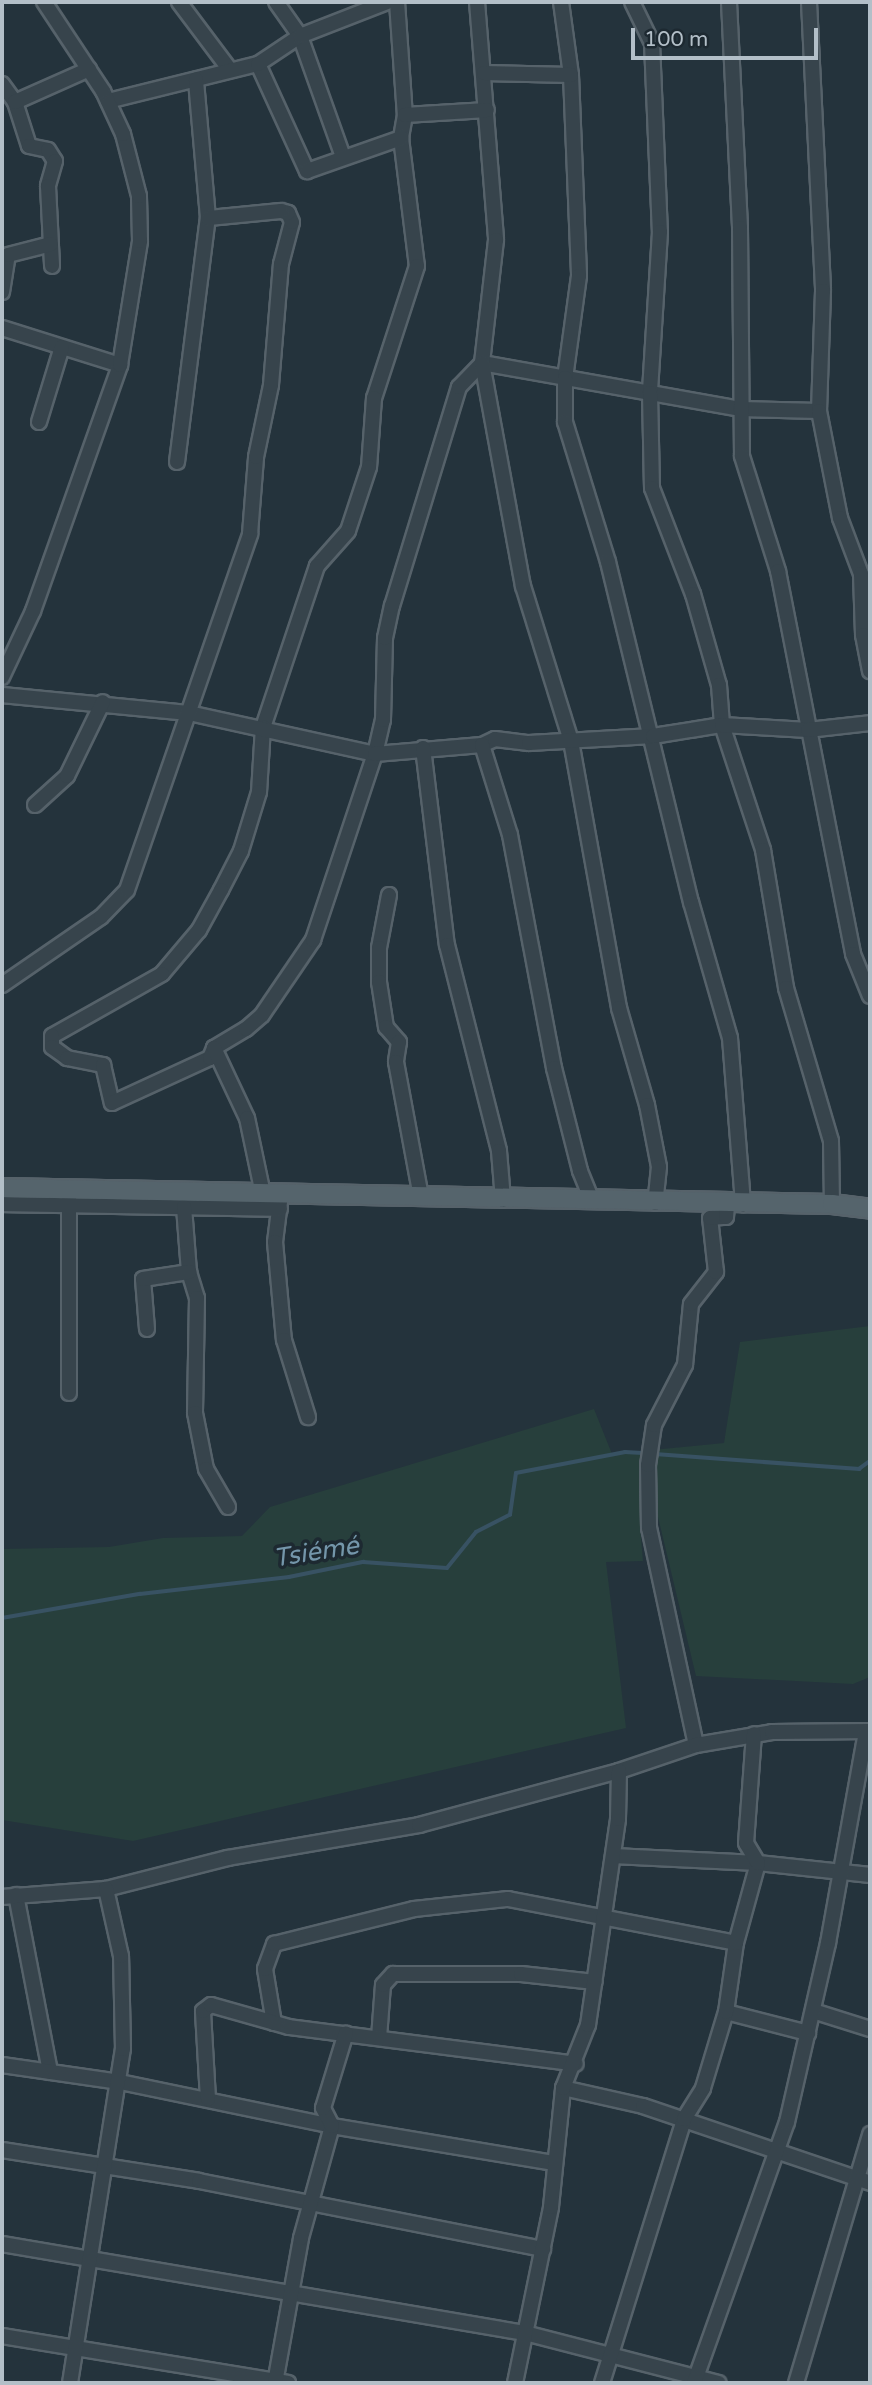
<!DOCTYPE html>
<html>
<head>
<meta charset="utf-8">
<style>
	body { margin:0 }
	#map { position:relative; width:872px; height:2385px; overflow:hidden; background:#24333c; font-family:"Varela Round",sans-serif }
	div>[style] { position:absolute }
	.green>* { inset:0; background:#273f3c }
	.stream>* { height:3.5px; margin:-1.75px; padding:0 1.75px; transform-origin:1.75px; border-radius:1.75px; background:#385263 }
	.roads { filter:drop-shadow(2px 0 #56626a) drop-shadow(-2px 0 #56626a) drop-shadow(0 2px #56626a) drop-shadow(0 -2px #56626a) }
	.minor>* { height:14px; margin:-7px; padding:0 7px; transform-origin:7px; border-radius:7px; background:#37444c }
	.major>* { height:18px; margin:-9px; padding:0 9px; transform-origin:9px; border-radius:9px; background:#55646c }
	span { translate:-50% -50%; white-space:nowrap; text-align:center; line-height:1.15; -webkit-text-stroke:7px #1d2931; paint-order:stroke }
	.water-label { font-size:26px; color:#7496aa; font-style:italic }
	.frame { position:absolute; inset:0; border:4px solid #b3bfc8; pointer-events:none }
	.scale { position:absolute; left:631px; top:28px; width:187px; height:32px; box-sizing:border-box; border:4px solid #b3bfc8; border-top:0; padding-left:9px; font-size:21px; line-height:24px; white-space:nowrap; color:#b3bfc8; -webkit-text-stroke:5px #1d2931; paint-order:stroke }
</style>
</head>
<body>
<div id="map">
	<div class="green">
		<i style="clip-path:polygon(870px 1326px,870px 1677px,853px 1684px,696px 1676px,658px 1517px,640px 1527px,643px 1561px,606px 1562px,626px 1728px,133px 1841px,2px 1820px,2px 1549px,109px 1547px,163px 1538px,242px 1536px,270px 1507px,594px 1409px,612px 1454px,724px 1443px,740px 1342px)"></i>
	</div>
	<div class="stream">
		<i style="left:655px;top:1454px;width:205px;rotate:4.2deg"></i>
		<i style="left:859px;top:1469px;width:14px;rotate:-36deg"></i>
		<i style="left:2px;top:1618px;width:140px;rotate:-9.9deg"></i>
		<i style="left:140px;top:1594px;width:150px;rotate:-6.5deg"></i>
		<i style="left:289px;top:1577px;width:76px;rotate:-11.5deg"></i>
		<i style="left:363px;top:1562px;width:84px;rotate:4.1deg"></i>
		<i style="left:447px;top:1568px;width:46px;rotate:-51.1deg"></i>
		<i style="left:476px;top:1532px;width:38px;rotate:-27deg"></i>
		<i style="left:510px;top:1515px;width:42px;rotate:-81.9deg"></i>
		<i style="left:516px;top:1473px;width:111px;rotate:-10.9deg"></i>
		<i style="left:625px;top:1452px;width:22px;rotate:3deg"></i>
	</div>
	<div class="roads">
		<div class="minor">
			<i style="left:179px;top:2px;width:85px;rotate:53.1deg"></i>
			<i style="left:276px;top:2px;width:42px;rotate:54.8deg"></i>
			<i style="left:300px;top:36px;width:128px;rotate:70.4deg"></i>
			<i style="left:397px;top:2px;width:113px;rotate:86deg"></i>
			<i style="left:405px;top:115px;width:23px;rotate:100deg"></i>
			<i style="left:401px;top:138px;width:129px;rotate:82.9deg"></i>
			<i style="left:417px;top:266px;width:139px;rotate:108deg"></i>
			<i style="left:374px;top:398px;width:69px;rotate:94.1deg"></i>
			<i style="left:369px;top:467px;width:67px;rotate:108.2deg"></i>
			<i style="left:348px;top:531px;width:47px;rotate:131.5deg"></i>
			<i style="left:317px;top:566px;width:170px;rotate:108.5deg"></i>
			<i style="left:263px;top:727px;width:65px;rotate:93.5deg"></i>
			<i style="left:259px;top:792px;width:62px;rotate:107deg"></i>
			<i style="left:241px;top:851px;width:44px;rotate:117.1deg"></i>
			<i style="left:221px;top:890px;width:46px;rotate:118.8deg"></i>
			<i style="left:199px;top:930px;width:57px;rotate:130.1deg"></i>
			<i style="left:162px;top:974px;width:126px;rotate:150.6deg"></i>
			<i style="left:52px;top:1036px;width:11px;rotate:90deg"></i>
			<i style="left:52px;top:1047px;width:19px;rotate:36deg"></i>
			<i style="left:67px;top:1058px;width:37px;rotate:11deg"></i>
			<i style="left:103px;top:1065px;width:39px;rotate:77deg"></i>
			<i style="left:112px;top:1103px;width:108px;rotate:-24.7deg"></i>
			<i style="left:210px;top:1058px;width:11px;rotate:-68deg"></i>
			<i style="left:214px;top:1048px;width:37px;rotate:-31deg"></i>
			<i style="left:246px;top:1029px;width:21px;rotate:-41deg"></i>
			<i style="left:262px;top:1015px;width:91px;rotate:-55.8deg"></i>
			<i style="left:313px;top:940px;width:196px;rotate:-71.6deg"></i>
			<i style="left:375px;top:754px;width:35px;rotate:-77deg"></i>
			<i style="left:383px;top:720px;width:82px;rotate:-88.6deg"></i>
			<i style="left:385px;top:638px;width:33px;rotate:-78deg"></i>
			<i style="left:392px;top:606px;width:229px;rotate:-73deg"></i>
			<i style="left:459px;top:387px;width:33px;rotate:-46deg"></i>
			<i style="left:482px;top:363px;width:262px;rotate:10.1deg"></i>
			<i style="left:740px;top:409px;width:79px;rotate:1.5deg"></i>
			<i style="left:477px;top:2px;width:239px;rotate:85.4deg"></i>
			<i style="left:496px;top:240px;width:124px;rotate:96.5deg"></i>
			<i style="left:482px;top:363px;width:227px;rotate:79.6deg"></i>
			<i style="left:523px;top:586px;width:162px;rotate:72.8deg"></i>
			<i style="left:571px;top:741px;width:271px;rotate:79.8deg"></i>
			<i style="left:619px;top:1008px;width:101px;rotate:73.9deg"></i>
			<i style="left:647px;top:1105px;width:63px;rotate:79deg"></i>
			<i style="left:659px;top:1167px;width:36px;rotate:96deg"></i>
			<i style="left:561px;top:2px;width:74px;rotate:82.2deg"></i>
			<i style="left:571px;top:75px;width:201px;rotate:87.7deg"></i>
			<i style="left:579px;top:276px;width:103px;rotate:97.8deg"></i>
			<i style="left:565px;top:378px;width:44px;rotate:90deg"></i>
			<i style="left:565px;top:422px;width:146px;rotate:72.9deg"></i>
			<i style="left:608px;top:562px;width:350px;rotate:76.3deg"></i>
			<i style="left:691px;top:902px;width:141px;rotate:74deg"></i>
			<i style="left:730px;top:1038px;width:167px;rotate:85.5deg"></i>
			<i style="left:632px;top:2px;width:46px;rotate:64deg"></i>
			<i style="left:652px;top:43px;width:189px;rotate:87.6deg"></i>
			<i style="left:660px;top:232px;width:161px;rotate:93.6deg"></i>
			<i style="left:650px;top:393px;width:95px;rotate:88.8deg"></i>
			<i style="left:652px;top:488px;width:114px;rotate:68.9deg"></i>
			<i style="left:693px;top:594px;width:95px;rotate:74.1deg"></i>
			<i style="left:719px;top:685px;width:40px;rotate:85.7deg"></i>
			<i style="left:722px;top:725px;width:132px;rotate:71.8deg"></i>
			<i style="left:763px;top:850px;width:140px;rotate:80.5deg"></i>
			<i style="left:786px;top:988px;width:159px;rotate:73.6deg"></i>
			<i style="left:831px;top:1141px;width:63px;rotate:89.1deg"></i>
			<i style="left:729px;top:2px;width:226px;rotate:87.2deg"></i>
			<i style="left:740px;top:228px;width:228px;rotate:89.5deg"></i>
			<i style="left:742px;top:456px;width:121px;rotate:72.6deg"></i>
			<i style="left:778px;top:571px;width:390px;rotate:78.9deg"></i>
			<i style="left:853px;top:954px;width:45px;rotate:68deg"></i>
			<i style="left:809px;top:2px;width:289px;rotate:87.2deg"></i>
			<i style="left:823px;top:291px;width:120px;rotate:91.9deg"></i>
			<i style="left:819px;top:411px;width:109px;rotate:78.9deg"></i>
			<i style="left:840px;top:518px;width:60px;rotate:69.4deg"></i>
			<i style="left:861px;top:574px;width:61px;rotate:88.1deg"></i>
			<i style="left:863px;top:635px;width:37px;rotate:79deg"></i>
			<i style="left:258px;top:64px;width:118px;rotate:65.4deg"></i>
			<i style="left:307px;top:171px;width:100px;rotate:-19.3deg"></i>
			<i style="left:484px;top:73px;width:87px;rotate:1.3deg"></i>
			<i style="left:2px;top:84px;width:22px;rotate:54deg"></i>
			<i style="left:15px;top:102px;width:46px;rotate:72.3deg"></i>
			<i style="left:29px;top:146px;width:19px;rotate:12deg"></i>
			<i style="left:48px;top:150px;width:13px;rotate:58deg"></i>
			<i style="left:55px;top:161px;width:26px;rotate:106deg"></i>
			<i style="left:48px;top:186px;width:80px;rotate:87.1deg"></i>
			<i style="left:108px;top:101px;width:154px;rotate:-13.9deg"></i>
			<i style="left:258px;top:64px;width:50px;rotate:-33.7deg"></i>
			<i style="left:300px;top:36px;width:93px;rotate:-21.3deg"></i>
			<i style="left:15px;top:102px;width:81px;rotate:-24deg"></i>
			<i style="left:405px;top:115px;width:82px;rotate:-3.5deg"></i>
			<i style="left:2px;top:292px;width:37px;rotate:-81deg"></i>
			<i style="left:8px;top:255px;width:44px;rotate:-14.3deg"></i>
			<i style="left:2px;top:328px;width:124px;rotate:17.4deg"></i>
			<i style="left:39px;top:422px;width:78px;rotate:-73deg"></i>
			<i style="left:177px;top:462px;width:246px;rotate:-82.8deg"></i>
			<i style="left:208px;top:218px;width:139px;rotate:-95deg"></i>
			<i style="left:2px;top:677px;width:73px;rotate:-64.8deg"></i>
			<i style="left:33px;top:611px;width:261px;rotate:-70.5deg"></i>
			<i style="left:120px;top:365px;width:126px;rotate:-80.8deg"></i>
			<i style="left:140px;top:241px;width:45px;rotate:-91.3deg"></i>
			<i style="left:139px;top:196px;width:64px;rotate:-104.5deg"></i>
			<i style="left:123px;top:134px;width:47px;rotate:-114.9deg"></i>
			<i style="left:103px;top:91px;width:107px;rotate:-123.5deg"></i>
			<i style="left:2px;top:695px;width:188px;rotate:5.5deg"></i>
			<i style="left:189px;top:713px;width:190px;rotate:12.4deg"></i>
			<i style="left:375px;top:754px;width:107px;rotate:-4.8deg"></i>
			<i style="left:482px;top:745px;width:14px;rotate:-25deg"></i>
			<i style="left:495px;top:739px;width:34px;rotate:7deg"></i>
			<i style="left:529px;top:743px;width:124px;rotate:-3.2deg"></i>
			<i style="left:653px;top:736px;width:70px;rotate:-9.1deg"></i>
			<i style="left:722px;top:725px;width:86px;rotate:3.3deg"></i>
			<i style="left:808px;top:730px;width:62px;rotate:-6.4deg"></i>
			<i style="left:482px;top:745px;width:94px;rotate:72.7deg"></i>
			<i style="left:510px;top:835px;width:237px;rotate:79.3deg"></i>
			<i style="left:554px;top:1068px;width:106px;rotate:75.8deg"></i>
			<i style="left:580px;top:1171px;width:32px;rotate:68deg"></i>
			<i style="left:423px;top:748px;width:198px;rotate:83.1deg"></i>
			<i style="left:447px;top:945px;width:212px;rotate:75.8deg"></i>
			<i style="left:499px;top:1151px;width:49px;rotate:85.3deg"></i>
			<i style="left:35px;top:805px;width:43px;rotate:-42.2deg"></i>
			<i style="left:67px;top:776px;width:82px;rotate:-64.1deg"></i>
			<i style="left:389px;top:895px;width:54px;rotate:100.7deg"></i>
			<i style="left:379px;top:948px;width:34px;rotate:90deg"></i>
			<i style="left:379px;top:982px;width:46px;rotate:81.2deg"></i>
			<i style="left:386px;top:1027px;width:20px;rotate:49deg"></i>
			<i style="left:399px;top:1042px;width:20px;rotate:99deg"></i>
			<i style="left:396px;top:1062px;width:137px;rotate:79.5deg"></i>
			<i style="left:2px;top:985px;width:120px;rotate:-34.5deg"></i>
			<i style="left:101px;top:917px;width:37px;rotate:-46deg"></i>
			<i style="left:127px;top:890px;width:377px;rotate:-70.9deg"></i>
			<i style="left:250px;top:534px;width:77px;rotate:-85.5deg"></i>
			<i style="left:256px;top:457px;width:74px;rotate:-78.2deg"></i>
			<i style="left:271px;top:385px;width:121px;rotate:-85.3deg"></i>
			<i style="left:281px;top:264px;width:43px;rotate:-75.3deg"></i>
			<i style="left:292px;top:222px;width:10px;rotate:-114deg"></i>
			<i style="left:288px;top:213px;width:7px;rotate:-164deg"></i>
			<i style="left:281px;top:211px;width:73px;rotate:174.5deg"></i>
			<i style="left:214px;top:1048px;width:77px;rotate:64.8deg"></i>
			<i style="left:247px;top:1118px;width:78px;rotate:78.1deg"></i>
			<i style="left:280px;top:1202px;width:40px;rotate:97.1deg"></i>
			<i style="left:275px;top:1242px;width:98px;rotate:84.8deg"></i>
			<i style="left:284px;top:1340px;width:81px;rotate:72.7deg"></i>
			<i style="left:2px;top:1204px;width:278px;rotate:1deg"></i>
			<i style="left:184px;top:1207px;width:65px;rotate:85.6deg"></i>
			<i style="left:189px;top:1272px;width:27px;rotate:73deg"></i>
			<i style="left:197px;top:1298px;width:115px;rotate:91deg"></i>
			<i style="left:195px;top:1413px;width:57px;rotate:78.9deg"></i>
			<i style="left:206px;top:1469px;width:44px;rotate:59.9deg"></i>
			<i style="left:147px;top:1329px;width:50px;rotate:-94.6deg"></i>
			<i style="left:143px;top:1279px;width:47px;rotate:-8.7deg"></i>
			<i style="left:69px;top:1393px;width:196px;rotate:-90deg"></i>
			<i style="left:696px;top:1745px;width:222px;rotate:-102.2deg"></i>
			<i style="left:649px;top:1528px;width:63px;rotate:-90.9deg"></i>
			<i style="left:648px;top:1465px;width:40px;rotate:-81.5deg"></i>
			<i style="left:654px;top:1425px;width:68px;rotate:-62.7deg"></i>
			<i style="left:685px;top:1365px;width:61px;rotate:-84.4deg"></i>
			<i style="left:691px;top:1304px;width:41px;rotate:-52deg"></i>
			<i style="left:716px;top:1272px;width:54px;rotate:-96.3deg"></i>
			<i style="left:710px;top:1218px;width:16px;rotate:-4deg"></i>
			<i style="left:726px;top:1217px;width:12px;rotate:-85deg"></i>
			<i style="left:613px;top:1856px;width:145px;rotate:2.8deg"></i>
			<i style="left:758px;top:1863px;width:113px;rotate:6.1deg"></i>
			<i style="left:16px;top:1895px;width:180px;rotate:79.1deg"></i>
			<i style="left:2px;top:1897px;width:104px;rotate:-4.4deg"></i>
			<i style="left:106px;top:1889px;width:126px;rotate:-14.3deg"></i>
			<i style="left:228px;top:1858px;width:194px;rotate:-9.8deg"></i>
			<i style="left:419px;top:1825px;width:207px;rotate:-15.1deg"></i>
			<i style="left:619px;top:1771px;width:81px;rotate:-18.7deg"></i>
			<i style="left:696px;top:1745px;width:77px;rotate:-9.7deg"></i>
			<i style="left:772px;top:1732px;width:98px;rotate:-0.6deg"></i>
			<i style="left:813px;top:2011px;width:60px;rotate:17.5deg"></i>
			<i style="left:726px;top:2012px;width:85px;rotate:14.4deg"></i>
			<i style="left:274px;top:2023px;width:55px;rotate:-99.5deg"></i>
			<i style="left:265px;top:1969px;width:27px;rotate:-70deg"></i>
			<i style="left:274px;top:1944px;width:144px;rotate:-14deg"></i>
			<i style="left:414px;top:1909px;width:95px;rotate:-6.1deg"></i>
			<i style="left:508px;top:1899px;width:232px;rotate:10.9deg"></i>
			<i style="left:379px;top:2038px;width:53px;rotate:-85.7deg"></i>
			<i style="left:383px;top:1985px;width:15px;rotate:-48deg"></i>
			<i style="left:393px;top:1974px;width:128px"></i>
			<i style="left:521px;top:1974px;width:74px;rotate:6.2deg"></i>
			<i style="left:2px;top:2065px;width:119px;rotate:8.2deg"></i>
			<i style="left:120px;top:2082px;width:217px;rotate:11.7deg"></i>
			<i style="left:332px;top:2126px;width:224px;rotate:9.5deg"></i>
			<i style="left:563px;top:2088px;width:82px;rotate:12.7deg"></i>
			<i style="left:643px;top:2106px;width:240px;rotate:18.7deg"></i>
			<i style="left:208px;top:2099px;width:88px;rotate:-93.3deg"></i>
			<i style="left:203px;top:2011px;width:10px;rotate:-37deg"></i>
			<i style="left:211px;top:2005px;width:81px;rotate:15.8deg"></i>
			<i style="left:289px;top:2027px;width:289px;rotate:7.3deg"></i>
			<i style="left:2px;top:2150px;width:199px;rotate:8.9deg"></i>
			<i style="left:199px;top:2181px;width:351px;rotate:11.2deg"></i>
			<i style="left:2px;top:2244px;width:531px;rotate:9.66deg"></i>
			<i style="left:525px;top:2333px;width:200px;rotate:14.5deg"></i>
			<i style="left:2px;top:2336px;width:290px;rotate:9.3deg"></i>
			<i style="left:70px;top:2383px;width:338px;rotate:-81deg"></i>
			<i style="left:123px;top:2049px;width:93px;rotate:-91.2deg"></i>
			<i style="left:121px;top:1956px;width:69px;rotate:-102.6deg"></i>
			<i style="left:275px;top:2383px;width:147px;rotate:-79.8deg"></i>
			<i style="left:301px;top:2238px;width:116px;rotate:-74.5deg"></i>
			<i style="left:332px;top:2126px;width:20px;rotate:-117deg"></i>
			<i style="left:323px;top:2108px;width:78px;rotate:-73deg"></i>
			<i style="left:515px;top:2383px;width:180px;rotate:-78.4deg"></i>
			<i style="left:551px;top:2207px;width:120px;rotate:-84.2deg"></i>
			<i style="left:563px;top:2088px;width:68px;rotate:-68.4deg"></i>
			<i style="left:588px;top:2025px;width:208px;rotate:-81.7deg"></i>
			<i style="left:618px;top:1819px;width:48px;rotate:-88.8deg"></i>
			<i style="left:602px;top:2383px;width:276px;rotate:-72.7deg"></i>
			<i style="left:684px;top:2119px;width:36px;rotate:-58deg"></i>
			<i style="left:703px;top:2088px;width:79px;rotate:-73.2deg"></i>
			<i style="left:726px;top:2012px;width:70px;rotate:-81.8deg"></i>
			<i style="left:736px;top:1943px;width:83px;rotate:-74.6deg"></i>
			<i style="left:758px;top:1863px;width:23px;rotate:-121deg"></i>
			<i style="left:746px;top:1843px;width:109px;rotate:-85.8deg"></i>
			<i style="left:694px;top:2383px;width:277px;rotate:-70.4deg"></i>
			<i style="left:787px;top:2122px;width:184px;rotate:-77.1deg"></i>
			<i style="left:828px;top:1943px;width:215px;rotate:-79.8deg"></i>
			<i style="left:796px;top:2383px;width:260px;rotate:-73.4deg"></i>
		</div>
		<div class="major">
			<i style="left:2px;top:1188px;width:830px;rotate:1.1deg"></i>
			<i style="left:832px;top:1204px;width:38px;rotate:7deg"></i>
		</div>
	</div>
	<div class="water-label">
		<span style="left:316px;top:1552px;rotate:-9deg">Tsiémé</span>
	</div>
	<div class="frame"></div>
	<div class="scale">100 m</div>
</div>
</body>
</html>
